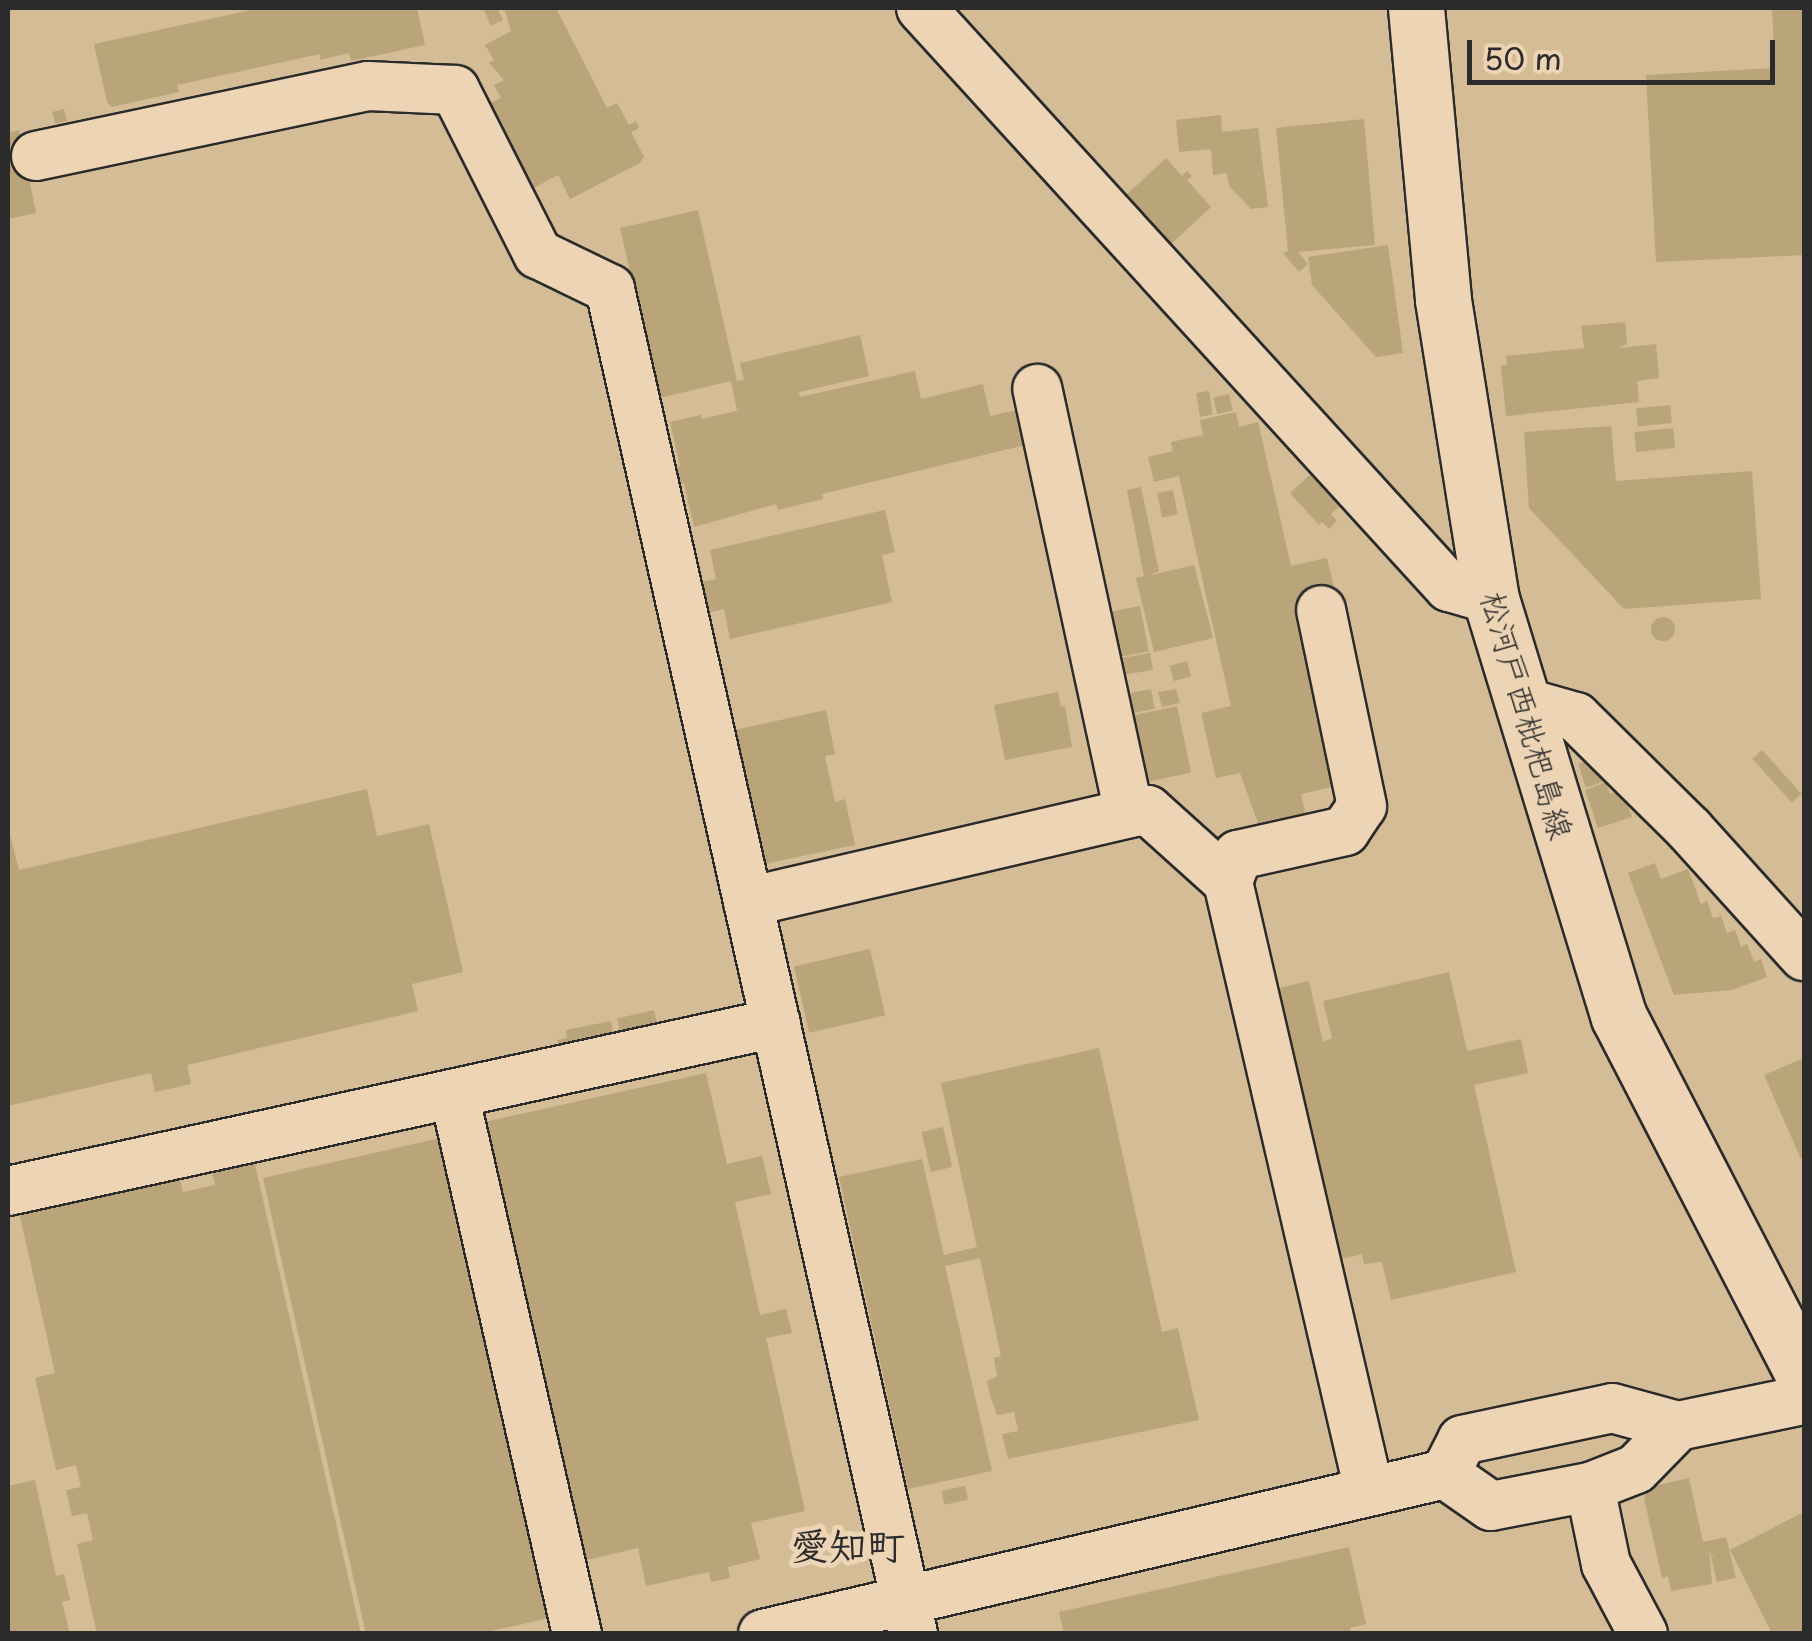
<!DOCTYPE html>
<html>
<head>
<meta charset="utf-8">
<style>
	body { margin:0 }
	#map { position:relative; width:1812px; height:1641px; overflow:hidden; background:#e2caa5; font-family:"Playpen Sans","Klee One",sans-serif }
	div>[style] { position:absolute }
	.built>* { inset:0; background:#d3bc96; transform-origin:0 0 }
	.building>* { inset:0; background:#baa479; transform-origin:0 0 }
	.round { border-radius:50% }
	.roads { filter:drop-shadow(2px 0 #2b2b2b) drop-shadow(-2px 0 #2b2b2b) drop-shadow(0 2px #2b2b2b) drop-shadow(0 -2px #2b2b2b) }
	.minor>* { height:48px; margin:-24px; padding:0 24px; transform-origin:24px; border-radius:24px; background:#ecd4b4 }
	.major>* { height:55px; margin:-27.5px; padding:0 27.5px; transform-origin:27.5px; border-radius:27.5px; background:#ecd4b4 }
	span { translate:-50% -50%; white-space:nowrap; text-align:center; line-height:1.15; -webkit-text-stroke:10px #ecd4b4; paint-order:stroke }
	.street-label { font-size:32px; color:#2b2b2b }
	.quarter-label { font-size:38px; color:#2b2b2b; font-weight:700 }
	.frame { position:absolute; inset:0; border:10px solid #2b2b2b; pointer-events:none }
	.scale { position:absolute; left:1467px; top:40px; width:308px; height:45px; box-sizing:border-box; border:5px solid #2b2b2b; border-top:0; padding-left:12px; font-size:30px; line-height:35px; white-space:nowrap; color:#2b2b2b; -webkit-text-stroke:8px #ecd4b4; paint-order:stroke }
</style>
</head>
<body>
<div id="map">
	<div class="built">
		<i style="left:8px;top:8px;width:1796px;height:1625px"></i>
	</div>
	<div class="building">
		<i style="clip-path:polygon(261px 8px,417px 8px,425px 45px,351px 61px,349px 53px,320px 60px,320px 54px,177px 85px,179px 92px,112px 107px,107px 102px,94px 44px)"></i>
		<i style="clip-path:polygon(483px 8px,497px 8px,503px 20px,491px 26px)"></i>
		<i style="clip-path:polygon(504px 8px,556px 8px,607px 108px,617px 103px,629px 125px,636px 121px,639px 128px,631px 132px,644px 157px,640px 163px,570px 199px,558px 175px,532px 189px,488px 104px,501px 98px,494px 85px,504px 80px,489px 63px,494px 60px,485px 45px,511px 31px)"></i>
		<i style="clip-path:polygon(1772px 8px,1804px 8px,1804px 255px,1656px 262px,1646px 75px,1775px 68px)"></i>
		<i style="left:64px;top:109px;width:12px;height:12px;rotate:76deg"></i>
		<i style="clip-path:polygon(1221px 115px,1222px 132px,1258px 128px,1268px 207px,1251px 209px,1229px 186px,1227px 173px,1213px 175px,1211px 149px,1179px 152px,1176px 120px)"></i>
		<i style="clip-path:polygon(1364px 119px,1375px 245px,1298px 252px,1308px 264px,1299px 272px,1283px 253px,1288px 251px,1276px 128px)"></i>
		<i style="clip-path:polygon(19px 130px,36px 213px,8px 219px,8px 133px)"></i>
		<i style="clip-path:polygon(1166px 158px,1182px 176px,1187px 171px,1192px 176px,1187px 180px,1211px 207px,1169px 246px,1124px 197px)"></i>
		<i style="clip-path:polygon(698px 210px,737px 381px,744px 380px,740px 363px,860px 335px,869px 376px,799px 392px,800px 397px,915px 371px,921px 399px,983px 384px,990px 416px,1017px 410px,1025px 445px,822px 494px,823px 499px,778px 510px,776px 504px,694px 527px,684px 483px,671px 486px,667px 470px,680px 466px,670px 422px,701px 415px,702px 419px,748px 408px,737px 410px,731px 381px,659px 398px,620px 228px)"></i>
		<i style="clip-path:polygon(1388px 245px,1403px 353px,1376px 357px,1312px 285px,1308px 257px)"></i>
		<i style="clip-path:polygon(1625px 322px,1627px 344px,1618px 348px,1656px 344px,1659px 378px,1637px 381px,1639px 402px,1506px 416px,1501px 366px,1507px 365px,1506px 356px,1584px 348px,1581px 326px)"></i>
		<i style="left:1209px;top:391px;width:24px;height:13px;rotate:81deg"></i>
		<i style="left:1229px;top:394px;width:17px;height:16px;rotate:77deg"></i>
		<i style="left:1670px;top:405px;width:18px;height:34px;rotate:84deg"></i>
		<i style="clip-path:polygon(1236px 412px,1239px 427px,1258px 422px,1291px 566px,1327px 558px,1336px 596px,1341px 785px,1301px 794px,1305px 813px,1258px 823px,1240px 773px,1216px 778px,1201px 713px,1231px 706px,1179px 476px,1154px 482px,1148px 457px,1173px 451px,1171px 442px,1203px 435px,1200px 420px)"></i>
		<i style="clip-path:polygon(1611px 426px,1616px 481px,1752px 471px,1761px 599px,1624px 609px,1529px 508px,1524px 432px)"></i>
		<i style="left:1673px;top:428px;width:20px;height:39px;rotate:84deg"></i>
		<i style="clip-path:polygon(1314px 471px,1343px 503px,1331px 514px,1337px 521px,1329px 529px,1322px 522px,1319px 525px,1290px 493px)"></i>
		<i style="clip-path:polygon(1141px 487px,1159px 571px,1148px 576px,1194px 565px,1213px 638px,1154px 652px,1136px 578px,1144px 576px,1127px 490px)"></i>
		<i style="left:1173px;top:490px;width:25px;height:16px;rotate:79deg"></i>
		<i style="clip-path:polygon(885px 510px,895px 552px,882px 555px,892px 602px,730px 639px,724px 609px,704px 614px,696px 583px,716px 579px,710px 550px)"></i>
		<i style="left:1140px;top:606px;width:46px;height:39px;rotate:79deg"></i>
		<i class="round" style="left:1651px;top:617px;width:24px;height:24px"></i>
		<i style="left:1150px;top:653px;width:17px;height:34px;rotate:80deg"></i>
		<i style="left:1187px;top:661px;width:16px;height:18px;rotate:75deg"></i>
		<i style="left:1151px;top:689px;width:20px;height:21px;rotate:79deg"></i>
		<i style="clip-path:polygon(1176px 689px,1180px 703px,1162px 707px,1158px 692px)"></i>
		<i style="clip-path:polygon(1058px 692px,1061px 707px,1065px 706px,1072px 747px,1005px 760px,994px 705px)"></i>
		<i style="left:1177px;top:706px;width:68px;height:56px;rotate:78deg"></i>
		<i style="clip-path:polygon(826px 710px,835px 754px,825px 756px,835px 802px,845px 799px,855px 845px,760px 865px,730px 731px)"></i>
		<i style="left:1762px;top:750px;width:59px;height:13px;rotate:48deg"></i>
		<i style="left:1599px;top:757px;width:25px;height:22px;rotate:72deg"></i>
		<i style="clip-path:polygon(1606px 782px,1610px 794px,1622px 790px,1632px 817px,1598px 828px,1585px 790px)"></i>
		<i style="clip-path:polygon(367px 789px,377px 836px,429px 824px,463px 972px,412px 984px,418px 1011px,187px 1065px,191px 1084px,155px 1092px,151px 1073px,8px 1106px,8px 828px,19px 870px)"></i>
		<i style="clip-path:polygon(1655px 863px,1661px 879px,1688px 869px,1701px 904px,1707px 901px,1713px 918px,1721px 916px,1727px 933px,1735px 930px,1741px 947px,1747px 944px,1754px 962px,1761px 959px,1767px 977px,1732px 990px,1674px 995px,1628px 873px)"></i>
		<i style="left:870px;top:949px;width:68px;height:78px;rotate:77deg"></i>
		<i style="clip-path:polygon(1449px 972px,1467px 1051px,1521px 1039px,1528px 1073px,1474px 1085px,1516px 1272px,1391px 1300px,1382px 1262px,1364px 1264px,1362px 1254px,1330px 1262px,1267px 991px,1309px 981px,1323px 1042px,1332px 1038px,1323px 1001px)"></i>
		<i style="left:654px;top:1010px;width:23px;height:38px;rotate:77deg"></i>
		<i style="clip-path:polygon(611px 1021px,615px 1041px,561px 1053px,557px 1040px,567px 1038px,566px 1030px)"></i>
		<i style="clip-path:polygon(1099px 1048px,1162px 1332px,1178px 1328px,1199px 1420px,1008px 1459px,1002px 1434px,1018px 1431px,1014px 1412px,997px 1415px,990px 1395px,987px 1381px,997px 1376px,994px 1358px,1001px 1356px,980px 1258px,945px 1266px,992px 1471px,908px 1489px,839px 1177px,922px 1159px,944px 1255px,977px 1247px,941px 1083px)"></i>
		<i style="clip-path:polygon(1804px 1058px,1804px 1158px,1801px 1159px,1764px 1075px)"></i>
		<i style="clip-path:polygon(706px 1073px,727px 1164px,762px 1156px,771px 1194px,735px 1202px,760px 1315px,786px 1309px,792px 1333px,766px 1338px,805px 1511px,751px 1523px,760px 1559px,728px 1567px,730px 1578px,711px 1582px,709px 1572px,646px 1586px,638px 1548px,578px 1562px,480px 1123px)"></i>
		<i style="left:943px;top:1127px;width:41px;height:22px;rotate:77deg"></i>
		<i style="clip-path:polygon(445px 1137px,553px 1617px,478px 1634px,366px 1634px,263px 1178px)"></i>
		<i style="clip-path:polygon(254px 1160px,361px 1634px,97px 1634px,77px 1544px,93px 1540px,87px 1513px,72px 1516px,66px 1490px,81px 1487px,76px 1465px,56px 1470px,35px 1378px,55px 1373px,19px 1212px,179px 1176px,183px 1192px,215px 1185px,211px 1169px)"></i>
		<i style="clip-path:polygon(1689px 1478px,1703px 1542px,1726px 1537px,1736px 1578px,1717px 1582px,1711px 1557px,1718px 1554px,1711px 1556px,1709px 1548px,1712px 1584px,1671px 1591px,1668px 1576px,1662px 1578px,1644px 1498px,1650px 1487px)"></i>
		<i style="clip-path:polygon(35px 1480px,56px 1576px,64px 1574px,70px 1600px,62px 1602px,70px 1634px,8px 1634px,8px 1486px)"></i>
		<i style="left:965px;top:1486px;width:14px;height:24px;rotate:78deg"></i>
		<i style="clip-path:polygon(1804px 1512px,1804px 1634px,1772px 1634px,1730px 1550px)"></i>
		<i style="clip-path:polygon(1349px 1547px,1366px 1624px,1350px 1628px,1351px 1634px,1064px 1634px,1059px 1612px)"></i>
	</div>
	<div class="roads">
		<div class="minor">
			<i style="left:921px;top:8px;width:784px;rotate:47.64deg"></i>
			<i style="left:1449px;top:587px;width:44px;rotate:15.9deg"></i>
			<i style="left:36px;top:156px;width:339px;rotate:-11.9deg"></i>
			<i style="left:368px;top:86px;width:87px;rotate:2.6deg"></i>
			<i style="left:455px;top:90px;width:184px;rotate:63.2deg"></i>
			<i style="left:538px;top:254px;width:80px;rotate:25.9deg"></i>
			<i style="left:610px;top:289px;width:1379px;rotate:77.3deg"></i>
			<i style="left:1523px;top:702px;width:55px;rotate:15.8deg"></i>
			<i style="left:1576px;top:717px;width:161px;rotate:44.7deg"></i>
			<i style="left:1690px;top:830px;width:170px;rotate:47.9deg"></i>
			<i style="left:1129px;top:813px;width:19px;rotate:-9deg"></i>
			<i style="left:1148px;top:810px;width:108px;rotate:42deg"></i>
			<i style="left:1228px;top:882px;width:625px;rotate:76.96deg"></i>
			<i style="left:1228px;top:882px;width:29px;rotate:-70deg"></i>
			<i style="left:1238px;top:855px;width:110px;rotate:-12.6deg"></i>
			<i style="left:1345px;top:831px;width:30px;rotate:-56deg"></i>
			<i style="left:1362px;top:806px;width:200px;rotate:-101.8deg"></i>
			<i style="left:748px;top:902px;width:391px;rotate:-13.1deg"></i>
			<i style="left:1129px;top:813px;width:434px;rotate:-102.2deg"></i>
			<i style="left:454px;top:1094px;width:554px;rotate:77.17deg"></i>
			<i style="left:8px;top:1191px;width:786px;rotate:-12.34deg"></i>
			<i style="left:1445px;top:1474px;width:56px;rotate:34.8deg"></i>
			<i style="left:1491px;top:1506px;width:101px;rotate:-10.9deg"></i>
			<i style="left:1590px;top:1487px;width:49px;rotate:-21.4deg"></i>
			<i style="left:1636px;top:1469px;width:60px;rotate:-45.7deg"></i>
			<i style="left:1590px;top:1487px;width:79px;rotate:78.3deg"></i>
			<i style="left:1606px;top:1564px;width:79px;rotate:62.1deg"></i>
			<i style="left:763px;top:1634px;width:701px;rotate:-13.2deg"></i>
			<i style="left:1445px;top:1474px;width:38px;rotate:-63deg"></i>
			<i style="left:1462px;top:1440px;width:153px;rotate:-12deg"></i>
			<i style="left:1612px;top:1408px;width:68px;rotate:15.3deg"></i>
			<i style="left:1678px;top:1426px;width:129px;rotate:-11.7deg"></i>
		</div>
		<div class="major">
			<i style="left:1416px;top:8px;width:293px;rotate:84.7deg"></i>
			<i style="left:1443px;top:300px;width:303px;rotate:80.9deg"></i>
			<i style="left:1491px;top:599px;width:437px;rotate:73deg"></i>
			<i style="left:1619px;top:1017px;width:403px;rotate:62.7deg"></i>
		</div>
	</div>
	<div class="street-label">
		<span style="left:1528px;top:715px;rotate:74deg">松河戸西枇杷島線</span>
	</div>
	<div class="quarter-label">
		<span style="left:848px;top:1545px">愛知町</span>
	</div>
	<div class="frame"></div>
	<div class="scale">50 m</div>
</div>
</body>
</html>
